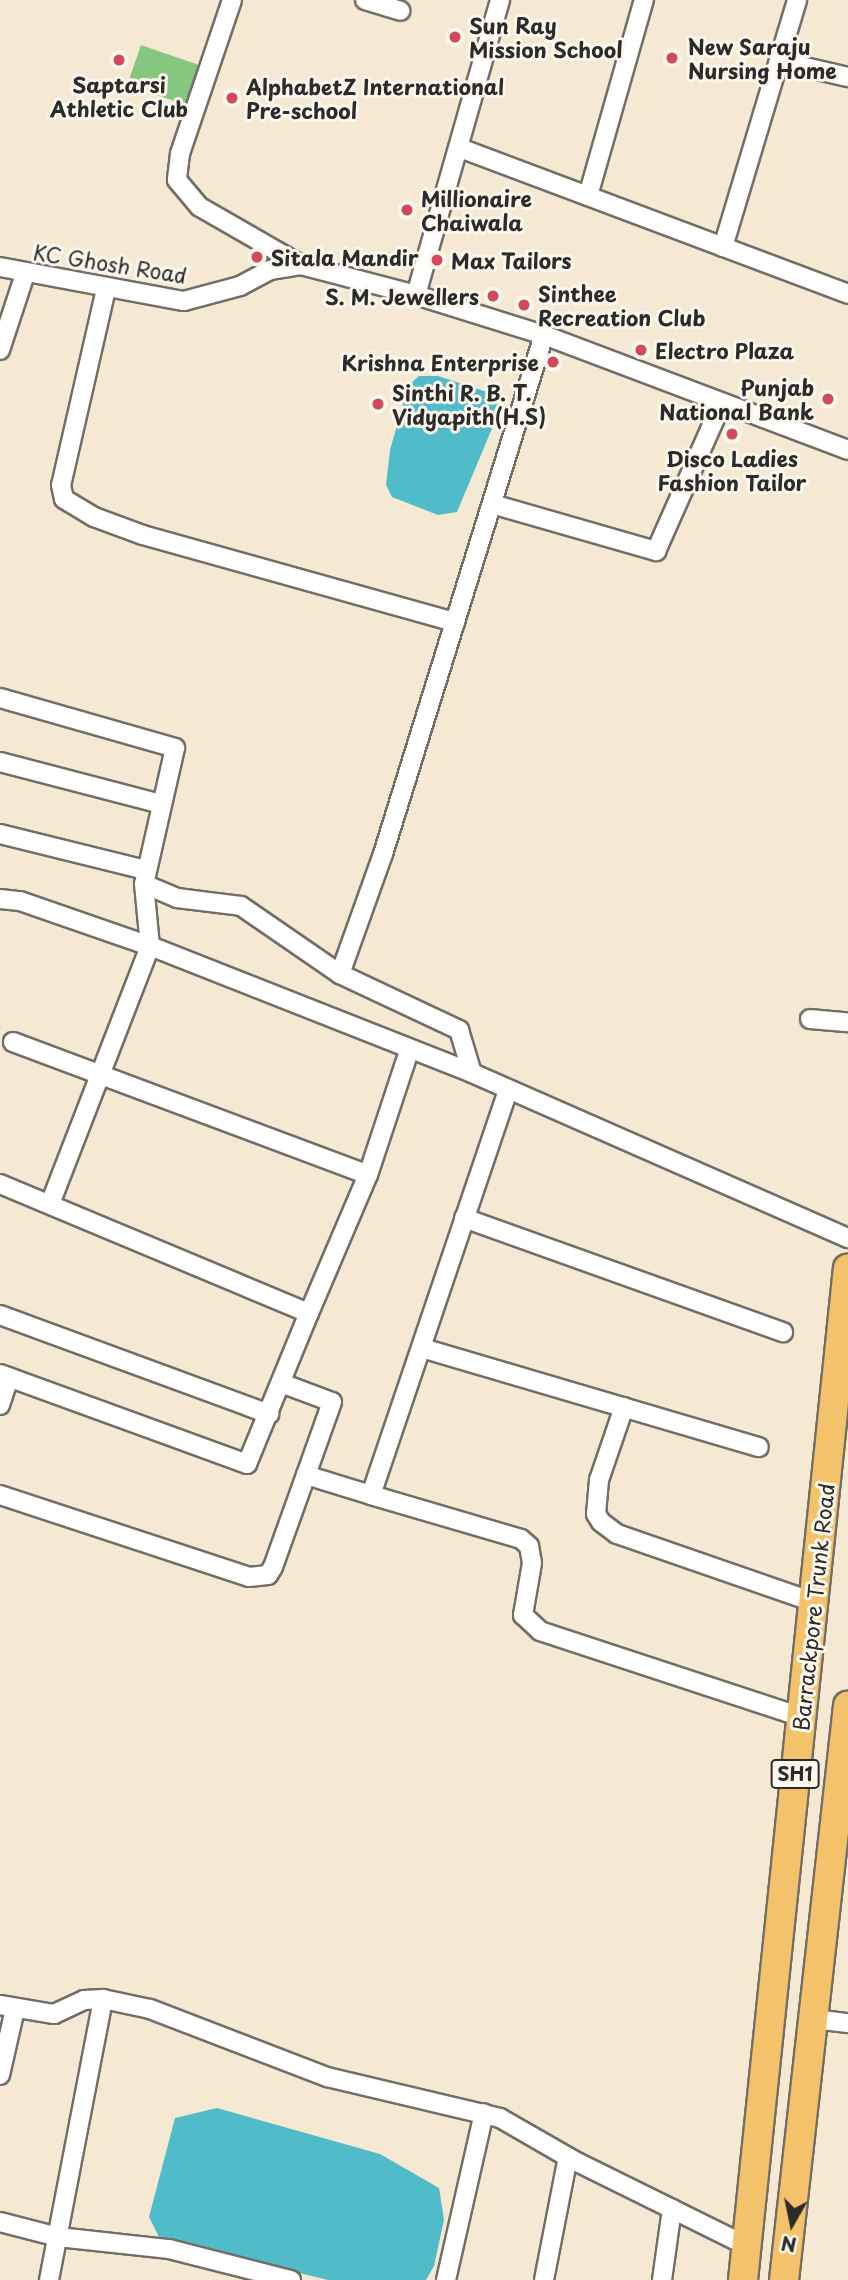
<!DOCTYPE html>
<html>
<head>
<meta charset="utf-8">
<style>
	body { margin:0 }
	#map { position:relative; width:848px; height:2280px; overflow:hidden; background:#f6e9d3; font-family:"Playpen Sans",sans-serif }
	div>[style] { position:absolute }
	.green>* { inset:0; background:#86c780; transform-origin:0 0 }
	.water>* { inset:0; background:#50bcca }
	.roads { filter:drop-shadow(2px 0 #726e66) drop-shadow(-2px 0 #726e66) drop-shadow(0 2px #726e66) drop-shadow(0 -2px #726e66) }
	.minor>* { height:18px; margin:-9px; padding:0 9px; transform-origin:9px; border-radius:9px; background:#fff }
	.primary>* { height:28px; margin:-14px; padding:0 14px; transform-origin:14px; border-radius:14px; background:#f3c26a }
	.dots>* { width:19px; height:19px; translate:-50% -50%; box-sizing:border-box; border:4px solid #fbf7ec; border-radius:50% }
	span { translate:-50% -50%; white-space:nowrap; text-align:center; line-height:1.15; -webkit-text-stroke:6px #fbf7ec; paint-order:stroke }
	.shield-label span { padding:2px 5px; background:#fbf7ec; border:2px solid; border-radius:5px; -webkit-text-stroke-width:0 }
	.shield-label { font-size:19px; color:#2b2b2b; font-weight:700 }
	.poi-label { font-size:21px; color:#2b2b2b; font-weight:700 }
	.left { translate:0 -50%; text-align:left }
	.right { translate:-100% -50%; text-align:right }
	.street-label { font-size:21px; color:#2b2b2b }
	.north { position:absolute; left:757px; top:2189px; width:70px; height:70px; -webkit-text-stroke:5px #fbf7ec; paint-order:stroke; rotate:189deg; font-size:19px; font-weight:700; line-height:28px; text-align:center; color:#2b2b2b }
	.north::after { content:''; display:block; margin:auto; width:24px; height:32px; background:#2b2b2b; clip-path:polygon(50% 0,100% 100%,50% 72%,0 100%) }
</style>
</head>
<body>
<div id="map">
	<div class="green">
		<i style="left:141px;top:45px;width:62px;height:42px;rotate:19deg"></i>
	</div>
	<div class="water">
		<i style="clip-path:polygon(438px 376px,487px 392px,498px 401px,496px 419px,457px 512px,438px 515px,392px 497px,386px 485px,390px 450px,408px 386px,419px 376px)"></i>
		<i style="clip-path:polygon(217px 2108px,380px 2154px,439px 2188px,444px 2220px,434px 2266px,426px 2280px,328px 2280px,160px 2239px,149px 2217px,175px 2118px)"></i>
	</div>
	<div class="roads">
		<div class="minor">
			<i style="left:232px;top:0;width:163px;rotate:108.7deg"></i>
			<i style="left:180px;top:154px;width:26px;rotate:97deg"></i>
			<i style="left:177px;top:180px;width:35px;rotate:50deg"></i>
			<i style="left:200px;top:207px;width:116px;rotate:29.9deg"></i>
			<i style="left:365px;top:0;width:37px;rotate:17deg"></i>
			<i style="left:779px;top:61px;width:71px;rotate:13.1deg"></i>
			<i style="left:460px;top:148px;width:415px;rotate:20.6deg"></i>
			<i style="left:588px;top:196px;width:204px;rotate:-74.1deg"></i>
			<i style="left:723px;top:247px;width:258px;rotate:-73.3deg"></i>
			<i style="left:0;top:267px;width:187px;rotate:10.5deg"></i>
			<i style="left:184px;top:301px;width:58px;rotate:-15deg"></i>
			<i style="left:240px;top:286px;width:34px;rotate:-28deg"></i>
			<i style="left:270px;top:270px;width:31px;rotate:-9deg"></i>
			<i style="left:301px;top:265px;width:119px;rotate:14.6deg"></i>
			<i style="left:416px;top:295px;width:134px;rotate:17.4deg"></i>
			<i style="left:544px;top:335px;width:325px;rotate:20.7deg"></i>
			<i style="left:106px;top:289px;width:201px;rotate:102.9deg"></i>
			<i style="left:61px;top:485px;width:14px;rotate:78deg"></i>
			<i style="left:64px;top:499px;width:35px;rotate:31deg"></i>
			<i style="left:94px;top:517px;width:52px;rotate:20.2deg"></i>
			<i style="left:143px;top:535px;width:324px;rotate:15.6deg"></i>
			<i style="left:416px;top:295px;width:307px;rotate:-74.1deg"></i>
			<i style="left:0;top:350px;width:80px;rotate:-71.8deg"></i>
			<i style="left:492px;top:504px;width:171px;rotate:16deg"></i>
			<i style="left:656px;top:551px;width:160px;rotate:-66deg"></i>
			<i style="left:0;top:698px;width:182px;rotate:15.9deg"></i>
			<i style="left:175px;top:748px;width:139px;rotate:102.8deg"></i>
			<i style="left:144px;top:884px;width:36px;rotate:23deg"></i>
			<i style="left:177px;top:898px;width:64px;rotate:7.1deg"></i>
			<i style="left:241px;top:906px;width:120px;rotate:34.5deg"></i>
			<i style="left:340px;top:974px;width:132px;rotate:25.2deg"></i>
			<i style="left:459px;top:1030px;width:45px;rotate:73.2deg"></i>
			<i style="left:0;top:762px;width:166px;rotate:14.6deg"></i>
			<i style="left:0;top:834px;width:150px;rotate:13.9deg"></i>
			<i style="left:0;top:899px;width:20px;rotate:6deg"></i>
			<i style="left:20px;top:901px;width:138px;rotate:19.1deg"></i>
			<i style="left:150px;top:946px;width:346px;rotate:21.5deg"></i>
			<i style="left:472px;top:1073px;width:411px;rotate:23.7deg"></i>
			<i style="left:340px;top:974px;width:127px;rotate:-70.3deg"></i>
			<i style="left:383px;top:854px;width:543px;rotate:-72.77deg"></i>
			<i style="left:810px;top:1019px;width:38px;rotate:5deg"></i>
			<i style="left:13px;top:1042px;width:379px;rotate:20.5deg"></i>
			<i style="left:0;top:1184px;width:335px;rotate:22.7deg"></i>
			<i style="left:309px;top:1313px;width:150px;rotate:-66.9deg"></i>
			<i style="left:368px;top:1175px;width:131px;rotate:-71.7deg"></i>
			<i style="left:50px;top:1204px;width:277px;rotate:-68.8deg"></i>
			<i style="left:150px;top:946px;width:62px;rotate:-95.5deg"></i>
			<i style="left:464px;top:1218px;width:339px;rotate:19.7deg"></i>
			<i style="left:0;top:1315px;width:287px;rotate:20.2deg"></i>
			<i style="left:422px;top:1348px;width:351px;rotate:16.4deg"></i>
			<i style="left:0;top:1374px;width:263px;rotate:20deg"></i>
			<i style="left:247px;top:1464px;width:163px;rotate:-67.7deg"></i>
			<i style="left:281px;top:1383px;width:54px;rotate:20.4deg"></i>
			<i style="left:332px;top:1402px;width:77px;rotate:109.6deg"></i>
			<i style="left:0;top:1405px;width:29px;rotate:-72deg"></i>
			<i style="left:624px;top:1407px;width:77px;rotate:108.9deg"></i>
			<i style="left:599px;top:1480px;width:34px;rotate:95deg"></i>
			<i style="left:596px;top:1514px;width:9px;rotate:58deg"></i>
			<i style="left:601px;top:1522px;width:20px;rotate:37deg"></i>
			<i style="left:617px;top:1534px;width:205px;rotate:19.1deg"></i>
			<i style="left:0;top:1495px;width:262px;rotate:18.2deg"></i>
			<i style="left:249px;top:1577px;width:19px;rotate:-6deg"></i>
			<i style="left:268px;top:1575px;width:9px;rotate:-58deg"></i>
			<i style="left:273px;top:1567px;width:98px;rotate:-70.3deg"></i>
			<i style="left:306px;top:1475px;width:68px;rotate:17.1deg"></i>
			<i style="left:371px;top:1495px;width:428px;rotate:-71.3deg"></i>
			<i style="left:371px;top:1495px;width:156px;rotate:16.3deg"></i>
			<i style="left:521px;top:1539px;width:11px;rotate:41deg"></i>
			<i style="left:529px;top:1546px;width:17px;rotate:80deg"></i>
			<i style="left:532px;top:1563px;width:53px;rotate:99.8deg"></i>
			<i style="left:523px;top:1615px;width:23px;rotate:43deg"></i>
			<i style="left:540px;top:1631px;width:275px;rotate:18.2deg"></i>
			<i style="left:0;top:2005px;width:55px;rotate:9.5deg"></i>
			<i style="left:54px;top:2014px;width:33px;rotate:-25deg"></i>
			<i style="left:84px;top:2000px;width:19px;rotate:-3deg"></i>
			<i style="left:103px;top:1999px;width:48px;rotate:12deg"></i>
			<i style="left:150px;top:2009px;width:190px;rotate:21deg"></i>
			<i style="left:327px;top:2077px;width:178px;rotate:13.3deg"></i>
			<i style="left:500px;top:2118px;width:84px;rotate:29.9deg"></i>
			<i style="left:573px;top:2160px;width:194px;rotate:26.3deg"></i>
			<i style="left:814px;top:2019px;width:34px;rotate:7deg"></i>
			<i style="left:0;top:2075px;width:68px;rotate:-77.2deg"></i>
			<i style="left:0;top:2222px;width:60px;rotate:14.5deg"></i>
			<i style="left:58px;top:2237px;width:112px;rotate:6.2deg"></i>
			<i style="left:169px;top:2249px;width:126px;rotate:14.3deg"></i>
			<i style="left:49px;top:2280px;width:286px;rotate:-79.1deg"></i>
			<i style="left:446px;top:2280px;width:171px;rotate:-77.2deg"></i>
			<i style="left:544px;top:2280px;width:125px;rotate:-79deg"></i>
			<i style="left:662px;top:2280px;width:72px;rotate:-82deg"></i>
		</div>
		<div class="primary">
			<i style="left:743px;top:2280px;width:1017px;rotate:-84.08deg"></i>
			<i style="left:784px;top:2280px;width:578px;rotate:-83.64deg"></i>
		</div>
	</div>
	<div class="dots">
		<i style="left:455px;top:37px;background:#d1495b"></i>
		<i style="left:672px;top:58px;background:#d1495b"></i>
		<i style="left:119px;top:60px;background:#d1495b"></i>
		<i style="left:232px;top:98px;background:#d1495b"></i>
		<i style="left:407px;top:210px;background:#d1495b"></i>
		<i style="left:257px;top:257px;background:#d1495b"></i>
		<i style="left:437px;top:260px;background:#d1495b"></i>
		<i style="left:493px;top:296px;background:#d1495b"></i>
		<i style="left:524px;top:305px;background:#d1495b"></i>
		<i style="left:641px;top:350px;background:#d1495b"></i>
		<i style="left:553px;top:362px;background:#d1495b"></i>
		<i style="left:828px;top:399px;background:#d1495b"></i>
		<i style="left:378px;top:404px;background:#d1495b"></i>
		<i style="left:732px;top:434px;background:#d1495b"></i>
	</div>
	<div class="shield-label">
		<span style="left:795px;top:1774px">SH1</span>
	</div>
	<div class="poi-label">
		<span class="left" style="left:469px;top:37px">Sun Ray<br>Mission School</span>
		<span class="left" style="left:688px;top:58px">New Saraju<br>Nursing Home</span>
		<span style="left:119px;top:96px">Saptarsi<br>Athletic Club</span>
		<span class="left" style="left:246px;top:98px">AlphabetZ International<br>Pre-school</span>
		<span class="left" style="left:421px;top:210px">Millionaire<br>Chaiwala</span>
		<span class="left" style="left:271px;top:257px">Sitala Mandir</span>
		<span class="left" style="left:451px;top:260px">Max Tailors</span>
		<span class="left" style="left:538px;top:305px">Sinthee<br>Recreation Club</span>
		<span class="right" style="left:479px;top:296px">S. M. Jewellers</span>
		<span class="left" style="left:655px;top:350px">Electro Plaza</span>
		<span class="right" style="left:539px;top:362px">Krishna Enterprise</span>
		<span class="right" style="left:814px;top:399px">Punjab<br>National Bank</span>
		<span class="left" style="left:392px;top:404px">Sinthi R. B. T.<br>Vidyapith(H.S)</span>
		<span style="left:732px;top:470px">Disco Ladies<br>Fashion Tailor</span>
	</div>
	<div class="street-label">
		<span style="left:110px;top:263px;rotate:9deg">KC Ghosh Road</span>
		<span style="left:813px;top:1607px;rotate:-84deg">Barrackpore Trunk Road</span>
	</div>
	<div class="north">N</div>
</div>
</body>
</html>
